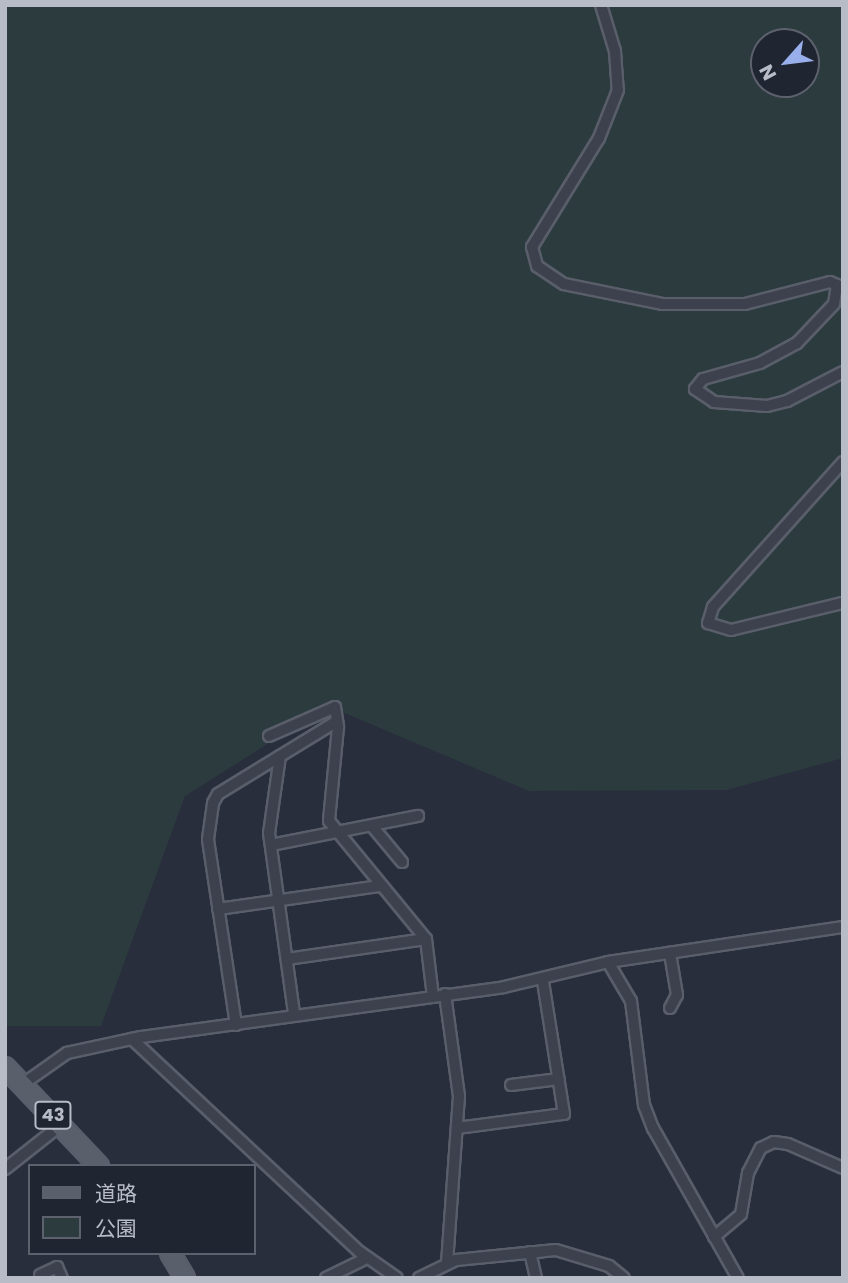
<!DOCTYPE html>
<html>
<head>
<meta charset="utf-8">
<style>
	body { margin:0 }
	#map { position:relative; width:848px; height:1283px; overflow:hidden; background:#282e3c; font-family:Poppins,"Noto Sans JP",sans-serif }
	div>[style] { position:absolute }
	.green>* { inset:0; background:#2b3b3e }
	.roads { filter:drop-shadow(2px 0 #595e6a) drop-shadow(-2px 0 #595e6a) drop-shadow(0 2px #595e6a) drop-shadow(0 -2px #595e6a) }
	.street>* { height:10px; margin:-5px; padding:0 5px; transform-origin:5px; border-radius:5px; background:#3c414d }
	.primary>* { height:18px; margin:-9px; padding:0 9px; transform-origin:9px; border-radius:9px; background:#5a5f6c }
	span { translate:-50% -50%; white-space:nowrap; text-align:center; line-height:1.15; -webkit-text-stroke:7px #202532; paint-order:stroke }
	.shield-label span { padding:2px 5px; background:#202532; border:2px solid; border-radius:5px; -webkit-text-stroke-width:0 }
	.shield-label { font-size:18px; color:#b8bcc7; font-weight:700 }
	.frame { position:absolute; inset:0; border:7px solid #b8bcc7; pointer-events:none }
	.legend { position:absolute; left:28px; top:1164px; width:228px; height:91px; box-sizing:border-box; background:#202532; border:2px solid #5d616e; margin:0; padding:9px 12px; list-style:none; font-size:21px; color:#b8bcc7 }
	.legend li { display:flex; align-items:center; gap:14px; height:35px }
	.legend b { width:35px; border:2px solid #5d616e }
	.north { position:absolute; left:750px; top:28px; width:70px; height:70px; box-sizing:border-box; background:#202532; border:2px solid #5d616e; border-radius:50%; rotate:242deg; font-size:19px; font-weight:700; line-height:28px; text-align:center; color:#b8bcc7 }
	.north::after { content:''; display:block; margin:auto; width:24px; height:32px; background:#99afeb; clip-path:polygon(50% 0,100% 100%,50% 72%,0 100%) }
</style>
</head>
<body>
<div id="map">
	<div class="green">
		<i style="clip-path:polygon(evenodd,5px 5px,843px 5px,843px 758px,727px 790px,529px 791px,328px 706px,185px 796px,101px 1026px,5px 1026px,5px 5px,764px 42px,806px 42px,806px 84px,764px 84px,764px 42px)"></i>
	</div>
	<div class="roads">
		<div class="street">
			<i style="left:601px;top:5px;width:48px;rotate:73.1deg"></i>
			<i style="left:615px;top:51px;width:39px;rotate:86deg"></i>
			<i style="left:618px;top:90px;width:52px;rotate:111.6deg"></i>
			<i style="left:599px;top:138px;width:128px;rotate:121.6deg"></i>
			<i style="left:532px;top:247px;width:20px;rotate:75deg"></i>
			<i style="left:537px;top:266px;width:32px;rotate:34deg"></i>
			<i style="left:564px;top:284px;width:100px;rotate:11.5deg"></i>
			<i style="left:662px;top:304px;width:83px"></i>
			<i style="left:745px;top:304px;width:88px;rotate:-14.5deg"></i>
			<i style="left:830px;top:282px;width:8px;rotate:23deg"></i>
			<i style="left:837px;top:285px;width:19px;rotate:99deg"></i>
			<i style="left:834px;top:304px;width:54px;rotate:133.5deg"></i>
			<i style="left:797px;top:343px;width:42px;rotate:151.6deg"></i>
			<i style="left:760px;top:363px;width:59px;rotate:164.3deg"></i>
			<i style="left:703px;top:379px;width:13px;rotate:129deg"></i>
			<i style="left:695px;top:389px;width:23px;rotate:34deg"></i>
			<i style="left:714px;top:402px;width:53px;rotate:4.3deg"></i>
			<i style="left:767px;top:406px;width:21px;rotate:-14deg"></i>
			<i style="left:787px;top:401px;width:63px;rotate:-27.4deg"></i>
			<i style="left:843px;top:462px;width:195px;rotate:131.9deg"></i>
			<i style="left:713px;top:607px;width:17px;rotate:107deg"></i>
			<i style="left:708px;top:623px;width:24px;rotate:17deg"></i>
			<i style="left:731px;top:630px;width:115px;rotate:-13.6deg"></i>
			<i style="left:269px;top:736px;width:72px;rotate:-23.7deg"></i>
			<i style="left:335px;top:707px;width:20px;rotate:81deg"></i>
			<i style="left:280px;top:756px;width:78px;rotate:98.1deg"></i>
			<i style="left:269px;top:833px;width:182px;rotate:82.1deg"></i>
			<i style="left:372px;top:826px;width:47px;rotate:50.2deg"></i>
			<i style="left:271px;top:845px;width:150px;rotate:-11.2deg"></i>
			<i style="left:218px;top:909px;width:164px;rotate:-8.1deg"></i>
			<i style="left:287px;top:959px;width:140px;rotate:-8.2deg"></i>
			<i style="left:608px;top:962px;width:45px;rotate:59.5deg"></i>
			<i style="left:631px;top:1001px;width:105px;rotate:82.9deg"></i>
			<i style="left:644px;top:1105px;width:25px;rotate:69deg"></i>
			<i style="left:653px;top:1128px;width:172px;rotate:60.5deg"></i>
			<i style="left:445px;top:994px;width:103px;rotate:82.2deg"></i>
			<i style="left:459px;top:1096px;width:167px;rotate:94.1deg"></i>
			<i style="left:670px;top:1008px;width:15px;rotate:-62deg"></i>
			<i style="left:677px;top:995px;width:43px;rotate:-99.5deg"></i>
			<i style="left:236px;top:1025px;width:188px;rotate:-98.6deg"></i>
			<i style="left:208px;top:839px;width:36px;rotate:-82deg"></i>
			<i style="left:213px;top:803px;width:10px;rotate:-61deg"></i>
			<i style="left:218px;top:794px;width:136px;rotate:-31.5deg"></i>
			<i style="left:334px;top:723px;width:6px;rotate:45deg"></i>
			<i style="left:338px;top:727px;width:94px;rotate:95.5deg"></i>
			<i style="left:329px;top:821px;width:153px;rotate:50.6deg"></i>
			<i style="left:426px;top:939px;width:58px;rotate:83.1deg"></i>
			<i style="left:132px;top:1039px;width:312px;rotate:43.1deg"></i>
			<i style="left:360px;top:1252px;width:45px;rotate:35.1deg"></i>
			<i style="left:23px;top:1084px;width:54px;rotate:-35.2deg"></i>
			<i style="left:67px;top:1053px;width:76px;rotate:-12.2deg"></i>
			<i style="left:141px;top:1037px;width:366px;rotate:-7.8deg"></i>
			<i style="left:504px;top:987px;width:107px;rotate:-13.5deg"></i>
			<i style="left:608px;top:962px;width:238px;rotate:-8.5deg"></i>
			<i style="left:511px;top:1085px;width:48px;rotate:-7.1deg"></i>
			<i style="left:457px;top:1128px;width:108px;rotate:-7.5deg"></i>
			<i style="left:564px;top:1114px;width:135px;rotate:-99deg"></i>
			<i style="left:5px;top:1169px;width:73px;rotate:-38.3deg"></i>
			<i style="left:714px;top:1237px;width:35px;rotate:-40deg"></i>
			<i style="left:741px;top:1214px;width:42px;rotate:-80.3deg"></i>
			<i style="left:748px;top:1173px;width:28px;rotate:-63deg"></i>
			<i style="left:761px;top:1148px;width:14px;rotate:-25deg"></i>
			<i style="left:774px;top:1142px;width:14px;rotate:8deg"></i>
			<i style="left:788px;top:1144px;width:60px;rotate:23.6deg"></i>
			<i style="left:530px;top:1252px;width:27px;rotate:77deg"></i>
			<i style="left:40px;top:1275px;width:19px;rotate:-25deg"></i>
			<i style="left:57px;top:1267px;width:12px;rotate:66deg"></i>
			<i style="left:326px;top:1278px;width:46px;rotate:-26deg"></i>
			<i style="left:419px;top:1278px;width:41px;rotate:-25.9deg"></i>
			<i style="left:456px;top:1260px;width:100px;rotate:-5.7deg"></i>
			<i style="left:556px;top:1250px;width:55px;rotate:16.8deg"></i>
			<i style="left:609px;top:1266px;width:19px;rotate:39deg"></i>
		</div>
		<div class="primary">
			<i style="left:5px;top:1067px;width:137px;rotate:46.5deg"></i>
			<i style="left:170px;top:1253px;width:29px;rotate:59deg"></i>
		</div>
	</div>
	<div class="shield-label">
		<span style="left:53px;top:1115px">43</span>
	</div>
	<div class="frame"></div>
	<ul class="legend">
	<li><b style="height:9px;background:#5a5f6c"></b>道路</li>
	<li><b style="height:19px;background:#2b3b3e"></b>公園</li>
	</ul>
	<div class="north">N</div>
</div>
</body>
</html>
